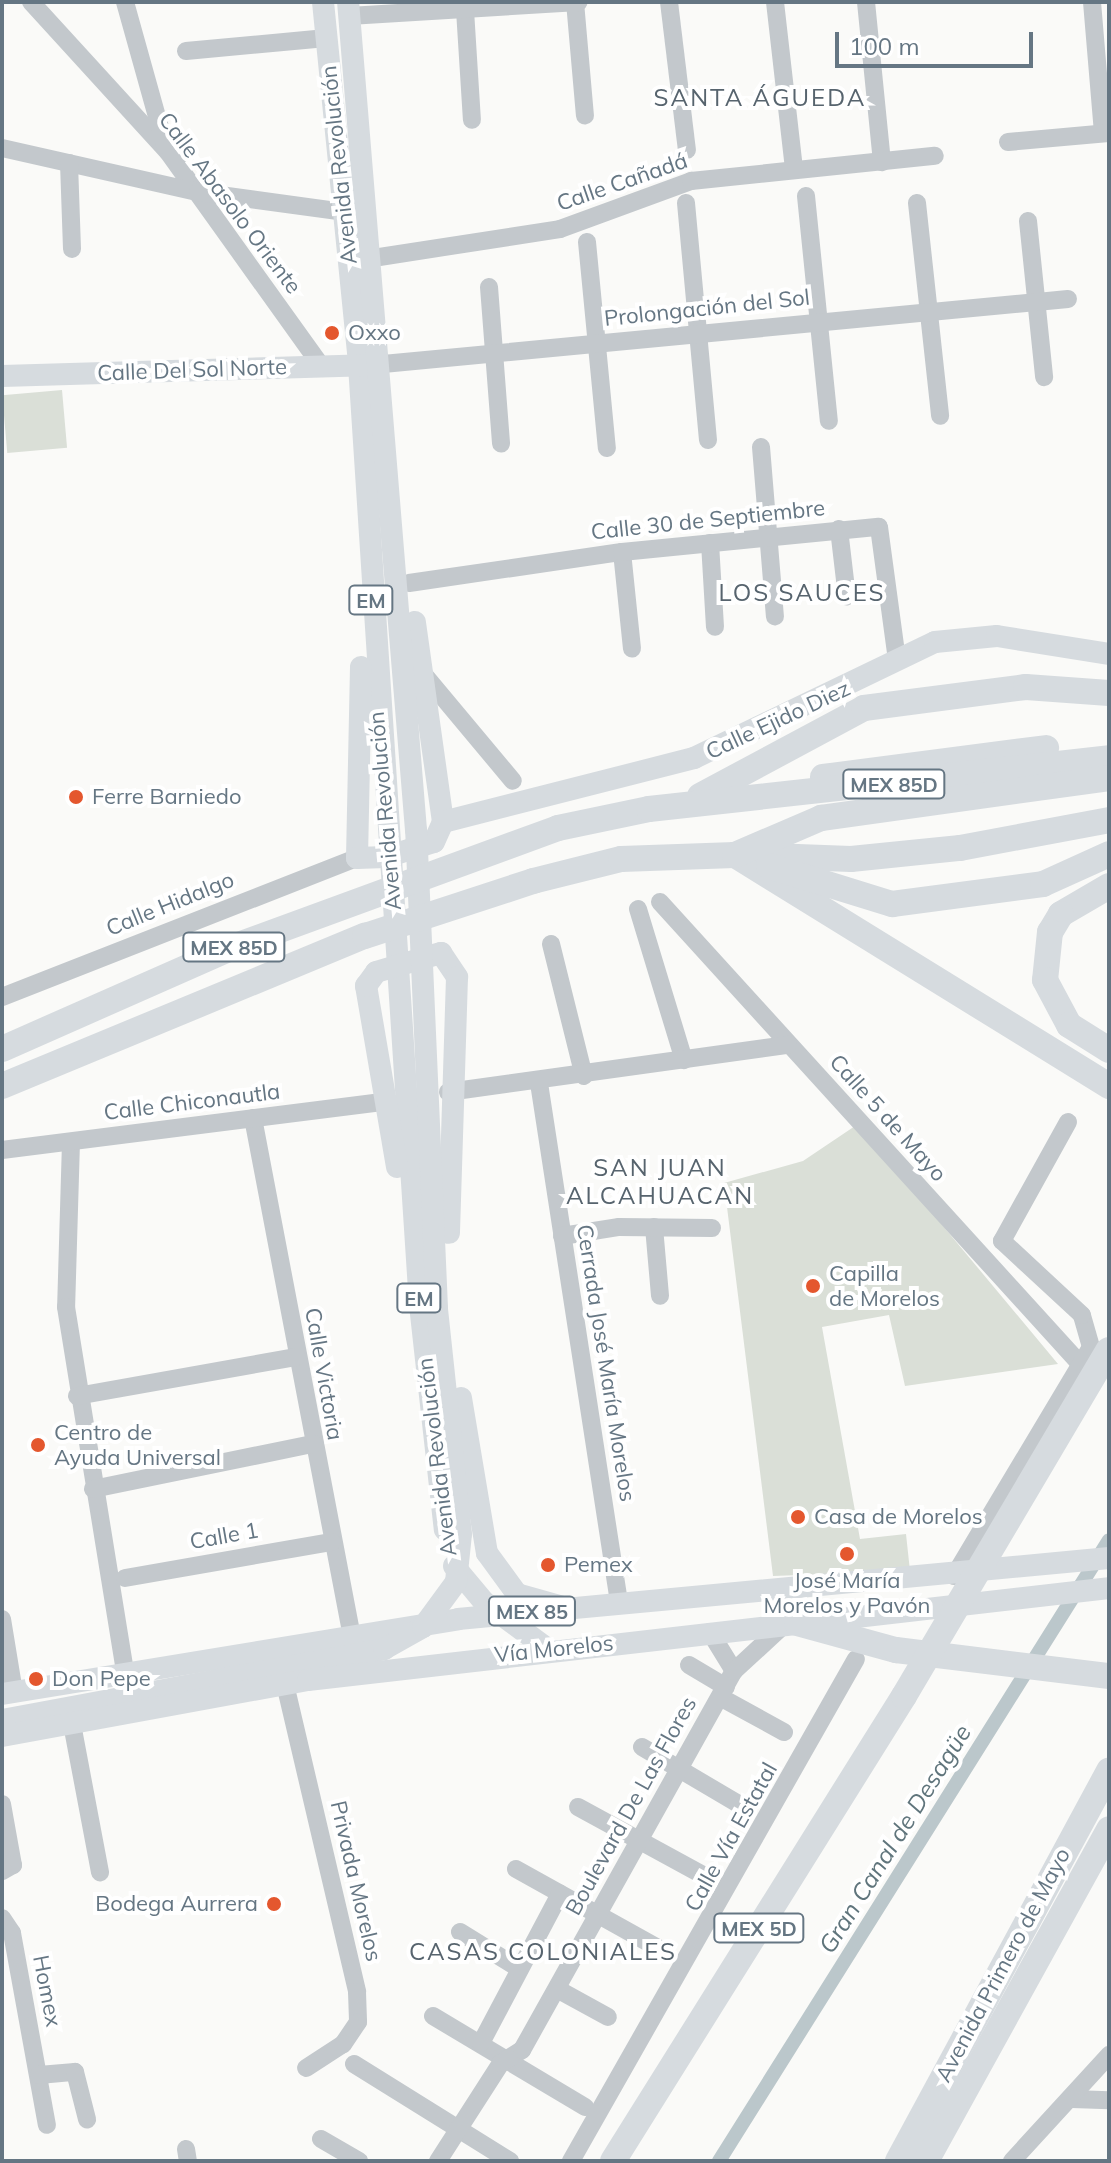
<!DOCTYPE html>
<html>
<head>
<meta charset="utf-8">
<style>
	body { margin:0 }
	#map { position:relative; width:1111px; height:2163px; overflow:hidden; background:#fafaf8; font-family:Mulish,sans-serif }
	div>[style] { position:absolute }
	.green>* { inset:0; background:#dadfd7; transform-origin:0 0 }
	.canal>* { height:14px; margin:-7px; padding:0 7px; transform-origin:7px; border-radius:7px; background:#bbc7cb }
	.minor>* { height:18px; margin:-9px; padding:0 9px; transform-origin:9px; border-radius:9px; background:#c3c8cc }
	.major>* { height:22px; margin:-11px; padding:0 11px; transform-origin:11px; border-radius:11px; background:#d6dbdf }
	.highway>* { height:26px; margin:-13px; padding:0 13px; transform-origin:13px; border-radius:13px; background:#d6dbdf }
	.dots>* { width:22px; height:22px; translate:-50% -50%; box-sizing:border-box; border:4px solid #fff; border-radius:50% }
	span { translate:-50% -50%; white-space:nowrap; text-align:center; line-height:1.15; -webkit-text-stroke:8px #fff; paint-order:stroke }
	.shield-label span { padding:2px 6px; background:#fff; border:2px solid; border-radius:6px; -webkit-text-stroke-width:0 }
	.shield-label { font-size:20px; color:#657683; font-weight:700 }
	.street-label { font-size:22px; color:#657683 }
	.poi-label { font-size:22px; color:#657683 }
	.left { translate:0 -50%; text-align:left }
	.right { translate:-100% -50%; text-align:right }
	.neighbourhood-label { font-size:24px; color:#57646e; letter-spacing:2px }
	.water-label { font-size:24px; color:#60757c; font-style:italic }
	.frame { position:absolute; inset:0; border:4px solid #657683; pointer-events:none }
	.scale { position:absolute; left:835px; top:32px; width:198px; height:36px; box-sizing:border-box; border:4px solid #657683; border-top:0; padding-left:10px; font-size:24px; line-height:28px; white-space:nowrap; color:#657683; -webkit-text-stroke:6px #fff; paint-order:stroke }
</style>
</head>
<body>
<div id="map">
	<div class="green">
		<i style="left:62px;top:390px;width:58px;height:60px;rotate:85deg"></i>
		<i style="clip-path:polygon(858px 1124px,1058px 1364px,905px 1386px,889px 1315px,822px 1327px,860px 1539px,906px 1534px,910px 1571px,773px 1576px,724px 1183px,803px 1161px)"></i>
	</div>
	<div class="canal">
		<i style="left:719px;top:2161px;width:733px;rotate:-57.87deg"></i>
	</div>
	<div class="minor">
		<i style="left:31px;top:2px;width:203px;rotate:47.6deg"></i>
		<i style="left:168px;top:152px;width:263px;rotate:54.4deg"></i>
		<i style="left:125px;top:2px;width:148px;rotate:74.4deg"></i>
		<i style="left:575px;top:2px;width:114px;rotate:85deg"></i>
		<i style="left:669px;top:2px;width:149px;rotate:83.1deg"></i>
		<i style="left:775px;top:2px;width:169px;rotate:83.5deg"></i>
		<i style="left:866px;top:2px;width:161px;rotate:84.3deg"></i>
		<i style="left:1092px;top:2px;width:131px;rotate:85.2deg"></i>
		<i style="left:465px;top:10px;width:110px;rotate:86.4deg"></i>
		<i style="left:349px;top:16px;width:230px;rotate:-3.5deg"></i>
		<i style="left:186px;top:51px;width:141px;rotate:-5.3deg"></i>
		<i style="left:1008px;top:142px;width:101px;rotate:-5.1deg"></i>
		<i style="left:2px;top:148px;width:201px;rotate:12.7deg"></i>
		<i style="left:198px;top:192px;width:147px;rotate:7.8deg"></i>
		<i style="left:69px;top:163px;width:86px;rotate:88deg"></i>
		<i style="left:806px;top:196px;width:226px;rotate:84.2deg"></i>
		<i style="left:686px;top:203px;width:238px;rotate:84.7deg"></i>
		<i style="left:917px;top:203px;width:214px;rotate:83.8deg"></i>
		<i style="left:1028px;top:221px;width:157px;rotate:84.1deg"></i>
		<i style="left:587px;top:242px;width:207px;rotate:84.5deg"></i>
		<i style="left:373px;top:258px;width:189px;rotate:-8.8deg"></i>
		<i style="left:560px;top:229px;width:140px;rotate:-20.1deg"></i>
		<i style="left:691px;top:181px;width:245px;rotate:-5.9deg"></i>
		<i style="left:489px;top:287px;width:157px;rotate:85.6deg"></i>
		<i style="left:383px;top:364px;width:688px;rotate:-5.42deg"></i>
		<i style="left:761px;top:447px;width:170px;rotate:85.3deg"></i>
		<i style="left:839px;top:529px;width:68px;rotate:83.3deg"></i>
		<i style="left:710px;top:543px;width:84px;rotate:86.6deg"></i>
		<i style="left:622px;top:552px;width:97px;rotate:84.1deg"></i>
		<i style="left:409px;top:583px;width:215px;rotate:-8.3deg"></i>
		<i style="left:622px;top:552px;width:258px;rotate:-5.6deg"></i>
		<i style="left:879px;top:527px;width:135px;rotate:82.3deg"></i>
		<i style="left:421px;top:671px;width:143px;rotate:50.1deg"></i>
		<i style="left:660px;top:902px;width:627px;rotate:47.71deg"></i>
		<i style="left:638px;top:909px;width:158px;rotate:73.1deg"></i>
		<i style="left:551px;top:944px;width:136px;rotate:76deg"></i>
		<i style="left:2px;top:997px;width:381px;rotate:-21.4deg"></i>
		<i style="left:539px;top:1083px;width:525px;rotate:81.24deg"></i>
		<i style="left:448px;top:1092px;width:343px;rotate:-7.9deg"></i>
		<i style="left:253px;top:1118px;width:528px;rotate:79.2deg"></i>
		<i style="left:71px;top:1142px;width:165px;rotate:91.7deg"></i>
		<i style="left:66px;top:1307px;width:370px;rotate:80.8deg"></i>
		<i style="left:2px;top:1150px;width:389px;rotate:-7.2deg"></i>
		<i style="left:654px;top:1227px;width:69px;rotate:85deg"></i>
		<i style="left:562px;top:1236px;width:58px;rotate:-9deg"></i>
		<i style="left:619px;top:1227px;width:93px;rotate:0.6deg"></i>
		<i style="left:77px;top:1396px;width:223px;rotate:-10.1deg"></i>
		<i style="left:93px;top:1489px;width:225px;rotate:-11.6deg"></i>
		<i style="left:954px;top:1576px;width:267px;rotate:-59.1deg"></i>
		<i style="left:1091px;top:1347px;width:33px;rotate:-106deg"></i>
		<i style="left:1082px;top:1315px;width:109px;rotate:-137.2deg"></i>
		<i style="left:1002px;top:1241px;width:136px;rotate:-61deg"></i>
		<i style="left:125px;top:1578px;width:210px;rotate:-9.9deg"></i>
		<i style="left:2px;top:1619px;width:74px;rotate:80.7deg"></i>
		<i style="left:710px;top:1632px;width:46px;rotate:58.4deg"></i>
		<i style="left:689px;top:1665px;width:43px;rotate:30.7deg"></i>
		<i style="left:285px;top:1684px;width:316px;rotate:76.8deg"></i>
		<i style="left:357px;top:1992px;width:30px;rotate:88deg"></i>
		<i style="left:358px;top:2022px;width:27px;rotate:124deg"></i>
		<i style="left:343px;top:2044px;width:44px;rotate:147deg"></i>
		<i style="left:720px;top:1697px;width:73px;rotate:28.7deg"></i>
		<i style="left:72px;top:1724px;width:151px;rotate:79.3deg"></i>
		<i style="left:642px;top:1747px;width:120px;rotate:30.6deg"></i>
		<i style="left:2px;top:1804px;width:62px;rotate:79.8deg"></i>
		<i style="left:13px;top:1865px;width:13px;rotate:151deg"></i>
		<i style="left:578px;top:1807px;width:140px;rotate:28.6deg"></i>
		<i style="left:516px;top:1869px;width:173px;rotate:29.1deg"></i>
		<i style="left:2px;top:1918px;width:18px;rotate:56deg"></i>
		<i style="left:12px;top:1933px;width:195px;rotate:79.7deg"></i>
		<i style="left:460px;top:1932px;width:70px;rotate:31.7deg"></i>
		<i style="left:557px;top:1989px;width:58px;rotate:28.8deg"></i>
		<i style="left:433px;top:2016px;width:177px;rotate:30.9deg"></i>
		<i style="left:481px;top:2043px;width:169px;rotate:-62.1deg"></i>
		<i style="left:354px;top:2064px;width:184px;rotate:31.9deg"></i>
		<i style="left:39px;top:2075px;width:36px;rotate:-5deg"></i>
		<i style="left:75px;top:2072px;width:49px;rotate:75.7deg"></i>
		<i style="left:1072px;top:2099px;width:37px;rotate:2deg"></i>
		<i style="left:321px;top:2139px;width:44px;rotate:30.1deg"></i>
		<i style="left:186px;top:2149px;width:12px;rotate:81deg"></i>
		<i style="left:438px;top:2161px;width:117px;rotate:-57.3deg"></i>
		<i style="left:501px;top:2063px;width:25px;rotate:-32deg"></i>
		<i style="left:522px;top:2050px;width:434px;rotate:-60.8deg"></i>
		<i style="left:734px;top:1671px;width:69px;rotate:-42.7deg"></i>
		<i style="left:571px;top:2161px;width:577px;rotate:-60.42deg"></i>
		<i style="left:1012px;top:2161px;width:144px;rotate:-47.5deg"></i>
	</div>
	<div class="major">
		<i style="left:323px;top:2px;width:365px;rotate:84.3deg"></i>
		<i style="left:359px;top:365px;width:942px;rotate:86.29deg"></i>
		<i style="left:420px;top:1305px;width:226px;rotate:83.7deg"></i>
		<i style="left:2px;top:376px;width:371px;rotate:-1.7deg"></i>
		<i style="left:361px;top:667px;width:191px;rotate:91.2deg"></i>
		<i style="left:357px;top:858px;width:29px;rotate:-2deg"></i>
		<i style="left:386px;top:857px;width:50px;rotate:-17.4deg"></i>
		<i style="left:434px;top:842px;width:22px;rotate:-66deg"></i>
		<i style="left:443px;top:822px;width:202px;rotate:-98deg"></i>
		<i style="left:443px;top:822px;width:259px;rotate:-14.3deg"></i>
		<i style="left:694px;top:758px;width:267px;rotate:-25.7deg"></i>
		<i style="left:935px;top:642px;width:62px;rotate:-5.5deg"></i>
		<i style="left:997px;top:636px;width:113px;rotate:9.1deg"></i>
		<i style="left:397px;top:1167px;width:184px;rotate:-99.7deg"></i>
		<i style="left:366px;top:986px;width:17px;rotate:-54deg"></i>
		<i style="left:376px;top:972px;width:68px;rotate:-16.3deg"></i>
		<i style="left:441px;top:953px;width:29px;rotate:56deg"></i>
		<i style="left:457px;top:977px;width:256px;rotate:91.8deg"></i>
		<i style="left:461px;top:1398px;width:157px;rotate:80.5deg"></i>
		<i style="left:487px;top:1553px;width:51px;rotate:53.8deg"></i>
		<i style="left:517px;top:1594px;width:48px;rotate:15.8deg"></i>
		<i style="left:454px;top:1566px;width:47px;rotate:50.2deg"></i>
		<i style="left:484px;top:1602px;width:81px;rotate:36.4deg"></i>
		<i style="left:2px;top:1694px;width:462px;rotate:-9.3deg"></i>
		<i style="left:458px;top:1619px;width:654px;rotate:-5.35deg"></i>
		<i style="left:2px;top:1720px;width:389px;rotate:-10.5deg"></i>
		<i style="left:384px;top:1649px;width:45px;rotate:-29.4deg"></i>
		<i style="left:423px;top:1627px;width:56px;rotate:-53.7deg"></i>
		<i style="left:456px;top:1582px;width:48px;rotate:-84.1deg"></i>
		<i style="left:461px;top:1534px;width:227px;rotate:-96.1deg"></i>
		<i style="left:437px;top:1308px;width:478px;rotate:-92.5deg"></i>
		<i style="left:416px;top:830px;width:831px;rotate:-94.69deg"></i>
		<i style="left:2px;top:1736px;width:311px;rotate:-10.4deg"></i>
		<i style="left:308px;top:1680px;width:806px;rotate:-6.55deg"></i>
	</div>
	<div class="highway">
		<i style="left:823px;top:777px;width:225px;rotate:-7.4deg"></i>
		<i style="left:700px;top:796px;width:186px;rotate:-28.2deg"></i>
		<i style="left:864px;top:708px;width:163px;rotate:-7.4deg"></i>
		<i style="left:1026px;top:687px;width:83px;rotate:4.1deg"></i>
		<i style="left:735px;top:855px;width:440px;rotate:31.7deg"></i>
		<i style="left:771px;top:856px;width:80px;rotate:2.1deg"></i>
		<i style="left:851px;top:859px;width:110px;rotate:-5.8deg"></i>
		<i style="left:960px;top:848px;width:152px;rotate:-10.6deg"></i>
		<i style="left:769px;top:866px;width:129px;rotate:17.2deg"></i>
		<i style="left:892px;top:904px;width:152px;rotate:-7.5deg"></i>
		<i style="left:1043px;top:884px;width:72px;rotate:-24.4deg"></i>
		<i style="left:1109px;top:886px;width:56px;rotate:149.7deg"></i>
		<i style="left:1061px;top:914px;width:21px;rotate:121deg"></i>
		<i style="left:1050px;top:932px;width:48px;rotate:95.9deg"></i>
		<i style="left:1045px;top:980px;width:51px;rotate:61.9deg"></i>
		<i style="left:1069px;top:1025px;width:47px;rotate:32deg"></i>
		<i style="left:2px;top:1049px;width:253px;rotate:-23.8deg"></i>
		<i style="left:233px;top:947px;width:346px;rotate:-20.1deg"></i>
		<i style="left:558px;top:828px;width:93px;rotate:-11.8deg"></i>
		<i style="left:649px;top:809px;width:463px;rotate:-6.3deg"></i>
		<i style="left:2px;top:1086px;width:393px;rotate:-22.5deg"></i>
		<i style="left:365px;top:936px;width:177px;rotate:-18.1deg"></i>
		<i style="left:533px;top:881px;width:91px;rotate:-14deg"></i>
		<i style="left:621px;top:859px;width:114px;rotate:-2deg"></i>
		<i style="left:735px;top:855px;width:94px;rotate:-23.3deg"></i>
		<i style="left:821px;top:818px;width:291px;rotate:-7.9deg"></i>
		<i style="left:797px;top:1623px;width:103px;rotate:15.3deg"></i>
		<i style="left:896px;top:1650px;width:215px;rotate:7deg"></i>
		<i style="left:613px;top:2161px;width:549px;rotate:-57.96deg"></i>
		<i style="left:904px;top:1696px;width:402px;rotate:-59.4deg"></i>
		<i style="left:898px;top:2161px;width:444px;rotate:-61.6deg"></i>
		<i style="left:926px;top:2161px;width:379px;rotate:-61.1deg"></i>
	</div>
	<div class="dots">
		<i style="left:332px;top:333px;background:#e4572e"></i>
		<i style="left:76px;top:797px;background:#e4572e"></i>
		<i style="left:813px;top:1286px;background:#e4572e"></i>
		<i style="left:38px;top:1445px;background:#e4572e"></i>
		<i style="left:798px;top:1517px;background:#e4572e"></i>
		<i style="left:847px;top:1554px;background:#e4572e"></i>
		<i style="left:548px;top:1565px;background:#e4572e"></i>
		<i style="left:36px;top:1679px;background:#e4572e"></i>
		<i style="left:274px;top:1904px;background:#e4572e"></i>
	</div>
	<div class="shield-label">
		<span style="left:371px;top:600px">EM</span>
		<span style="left:894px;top:784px">MEX 85D</span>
		<span style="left:234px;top:947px">MEX 85D</span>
		<span style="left:419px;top:1298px">EM</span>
		<span style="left:532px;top:1611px">MEX 85</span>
		<span style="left:759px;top:1928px">MEX 5D</span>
	</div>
	<div class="street-label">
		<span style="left:339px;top:165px;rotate:-96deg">Avenida Revolución</span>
		<span style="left:622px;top:182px;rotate:-19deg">Calle Cañadá</span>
		<span style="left:230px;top:203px;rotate:53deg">Calle Abasolo Oriente</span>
		<span style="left:707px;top:308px;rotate:-6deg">Prolongación del Sol</span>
		<span style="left:192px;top:370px;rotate:-2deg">Calle Del Sol Norte</span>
		<span style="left:708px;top:520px;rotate:-6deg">Calle 30 de Septiembre</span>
		<span style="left:778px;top:720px;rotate:-25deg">Calle Ejido Diez</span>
		<span style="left:385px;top:811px;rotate:-95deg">Avenida Revolución</span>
		<span style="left:170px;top:904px;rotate:-22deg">Calle Hidalgo</span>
		<span style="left:192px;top:1102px;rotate:-7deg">Calle Chiconautla</span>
		<span style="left:888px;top:1118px;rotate:48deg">Calle 5 de Mayo</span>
		<span style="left:606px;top:1363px;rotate:81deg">Cerrada José María Morelos</span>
		<span style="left:324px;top:1374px;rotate:80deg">Calle Victoria</span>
		<span style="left:437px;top:1457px;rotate:-97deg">Avenida Revolución</span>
		<span style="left:224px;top:1536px;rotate:-10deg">Calle 1</span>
		<span style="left:554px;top:1649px;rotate:-6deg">Vía Morelos</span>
		<span style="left:631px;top:1806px;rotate:-61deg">Boulevard De Las Flores</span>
		<span style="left:731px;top:1837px;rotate:-61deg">Calle Vía Estatal</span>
		<span style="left:356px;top:1881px;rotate:77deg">Privada Morelos</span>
		<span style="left:1003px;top:1965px;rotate:-62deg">Avenida Primero de Mayo</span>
		<span style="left:47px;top:1991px;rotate:79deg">Homex</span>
	</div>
	<div class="poi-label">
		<span class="left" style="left:348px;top:333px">Oxxo</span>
		<span class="left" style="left:92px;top:797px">Ferre Barniedo</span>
		<span class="left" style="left:829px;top:1286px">Capilla<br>de Morelos</span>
		<span class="left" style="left:54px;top:1445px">Centro de<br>Ayuda Universal</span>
		<span class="left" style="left:814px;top:1517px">Casa de Morelos</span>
		<span class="left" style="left:564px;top:1565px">Pemex</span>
		<span style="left:847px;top:1593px">José María<br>Morelos y Pavón</span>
		<span class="left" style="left:52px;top:1679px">Don Pepe</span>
		<span class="right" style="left:258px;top:1904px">Bodega Aurrera</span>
	</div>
	<div class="neighbourhood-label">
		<span style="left:760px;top:98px">SANTA ÁGUEDA</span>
		<span style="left:802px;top:593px">LOS SAUCES</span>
		<span style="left:660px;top:1182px">SAN JUAN<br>ALCAHUACAN</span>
		<span style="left:543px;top:1952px">CASAS COLONIALES</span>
	</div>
	<div class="water-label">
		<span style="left:895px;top:1839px;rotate:-58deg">Gran Canal de Desagüe</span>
	</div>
	<div class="frame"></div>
	<div class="scale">100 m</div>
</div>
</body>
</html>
